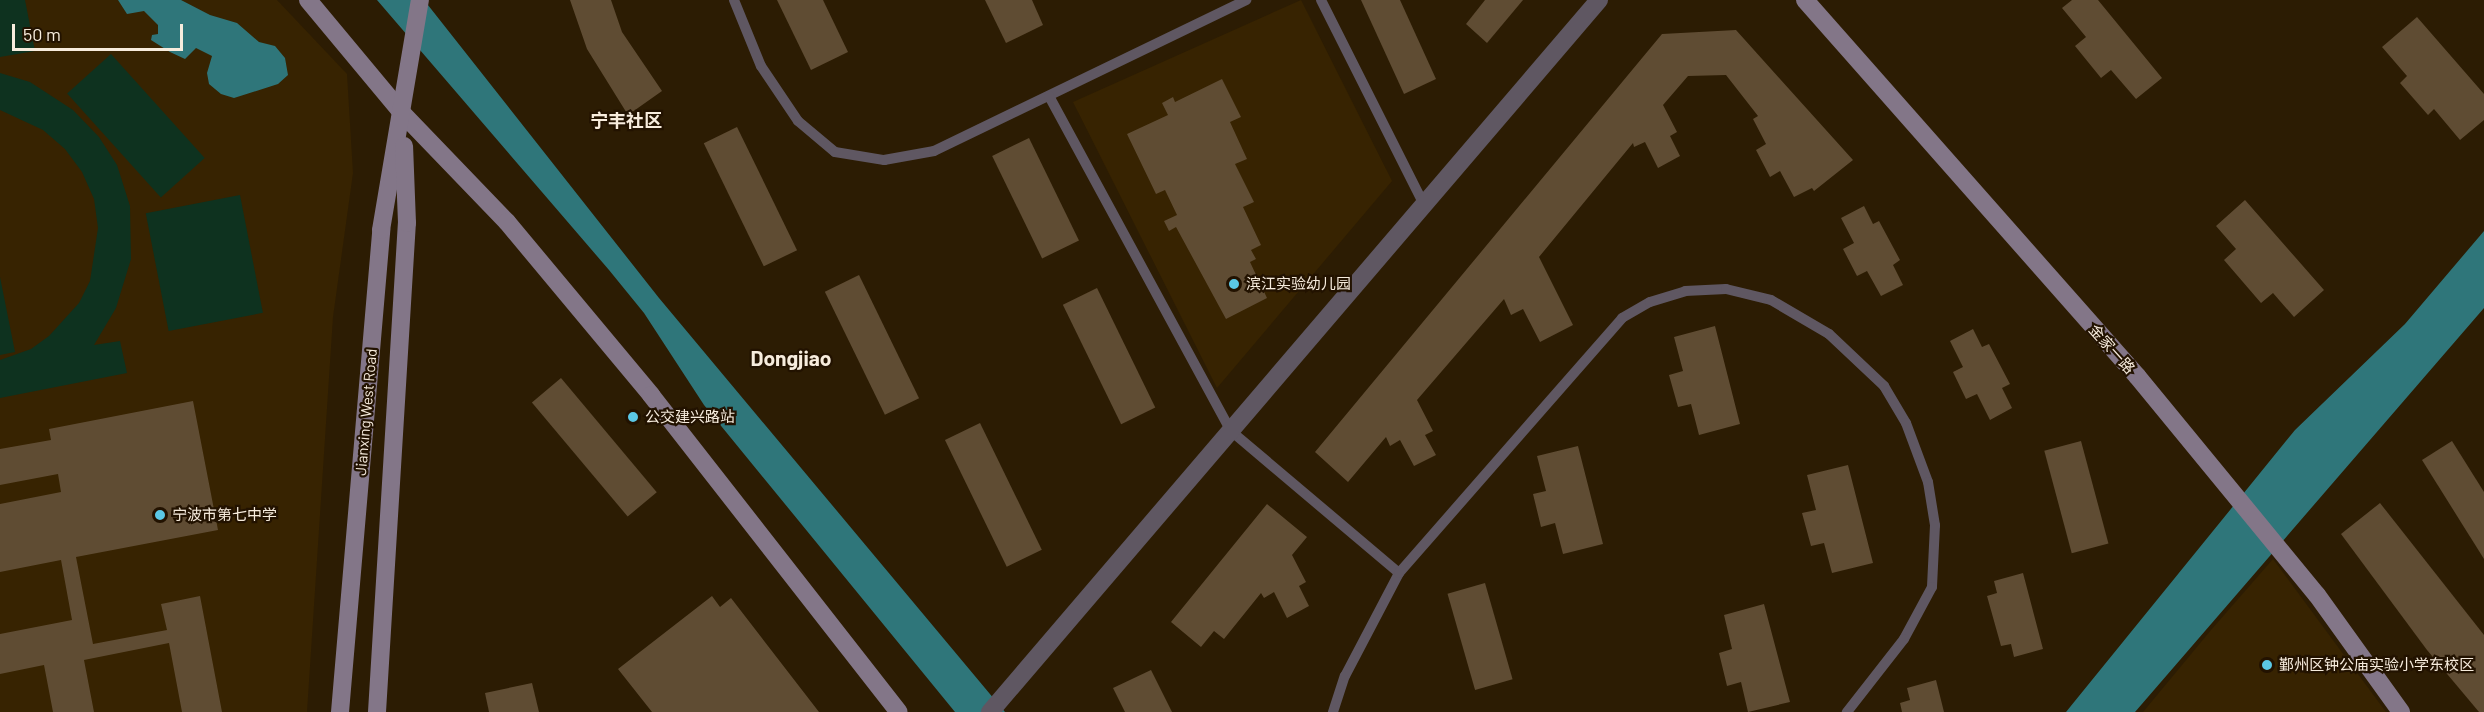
<!DOCTYPE html>
<html>
<head>
<meta charset="utf-8">
<style>
	body { margin:0 }
	#map { position:relative; width:2484px; height:712px; overflow:hidden; background:#2c1c03; font-family:Barlow,"Noto Sans SC",sans-serif }
	div>[style] { position:absolute }
	.built>* { inset:0; background:#372301 }
	.green>* { inset:0; background:#0e321f; transform-origin:0 0 }
	.water>* { inset:0; background:#2f767a }
	.building>* { inset:0; background:#5f4c33; transform-origin:0 0 }
	.lane>* { height:10px; margin:-5px; padding:0 5px; transform-origin:5px; border-radius:5px; background:#5f5762 }
	.street>* { height:18px; margin:-9px; padding:0 9px; transform-origin:9px; border-radius:9px; background:#5f5762 }
	.secondary>* { height:18px; margin:-9px; padding:0 9px; transform-origin:9px; border-radius:9px; background:#837688 }
	.dots>* { width:16px; height:16px; translate:-50% -50%; box-sizing:border-box; border:3px solid #221200; border-radius:50% }
	span { translate:-50% -50%; white-space:nowrap; text-align:center; line-height:1.15; -webkit-text-stroke:4.5px #221200; paint-order:stroke }
	.poi-label { font-size:15px; color:#f7ecdd }
	.left { translate:0 -50%; text-align:left }
	.street-label { font-size:15px; color:#f7ecdd }
	.quarter-label { font-size:18px; color:#f7ecdd; font-weight:700 }
	.district-label { font-size:21px; color:#f7ecdd; font-weight:700 }
	.scale { position:absolute; left:12px; top:24px; width:171px; height:27px; box-sizing:border-box; border:3px solid #f7ecdd; border-top:0; padding-left:8px; font-size:18px; line-height:21px; white-space:nowrap; color:#f7ecdd; -webkit-text-stroke:4px #221200; paint-order:stroke }
</style>
</head>
<body>
<div id="map">
	<div class="built">
		<i style="clip-path:polygon(0 0,277px 0,347px 74px,353px 173px,333px 317px,307px 712px,0 712px)"></i>
		<i style="clip-path:polygon(1301px 0,1392px 181px,1217px 388px,1073px 102px)"></i>
		<i style="clip-path:polygon(2273px 559px,2386px 712px,2143px 712px,2211px 630px)"></i>
	</div>
	<div class="green">
		<i style="clip-path:polygon(0 0,25px 0,35px 51px,0 57px)"></i>
		<i style="left:111px;top:54px;width:140px;height:59px;rotate:48deg"></i>
		<i style="clip-path:polygon(0 73px,30px 82px,73px 110px,99px 137px,117px 165px,130px 206px,131px 259px,116px 308px,94px 345px,120px 341px,127px 373px,0 398px,0 360px,31px 349px,49px 336px,79px 303px,90px 281px,98px 228px,94px 199px,82px 172px,65px 149px,43px 130px,0 110px)"></i>
		<i style="left:240px;top:195px;width:120px;height:96px;rotate:79deg"></i>
		<i style="clip-path:polygon(0 277px,15px 352px,0 355px)"></i>
	</div>
	<div class="water">
		<i style="clip-path:polygon(118px 0,181px 0,210px 15px,237px 23px,259px 42px,275px 46px,285px 58px,288px 75px,278px 84px,234px 98px,221px 94px,209px 84px,207px 73px,212px 56px,196px 48px,185px 59px,170px 52px,151px 40px,152px 35px,158px 34px,158px 25px,144px 11px,127px 14px)"></i>
		<i style="clip-path:polygon(377px 0,424px 0,659px 298px,1005px 712px,955px 712px,704px 405px,644px 313px,609px 270px)"></i>
		<i style="clip-path:polygon(2484px 231px,2484px 308px,2135px 712px,2066px 712px,2295px 430px,2405px 324px)"></i>
	</div>
	<div class="building">
		<i style="clip-path:polygon(570px 0,611px 0,622px 32px,662px 91px,628px 115px,587px 49px)"></i>
		<i style="clip-path:polygon(777px 0,823px 0,848px 52px,811px 70px)"></i>
		<i style="clip-path:polygon(985px 0,1032px 0,1043px 25px,1006px 43px)"></i>
		<i style="clip-path:polygon(1361px 0,1400px 0,1436px 79px,1404px 94px)"></i>
		<i style="clip-path:polygon(1485px 0,1523px 0,1487px 43px,1466px 24px)"></i>
		<i style="clip-path:polygon(2072px 0,2098px 0,2162px 78px,2136px 99px,2111px 70px,2101px 78px,2075px 46px,2086px 37px,2062px 8px)"></i>
		<i style="clip-path:polygon(2417px 17px,2484px 94px,2484px 120px,2460px 140px,2434px 109px,2428px 115px,2400px 83px,2407px 76px,2382px 47px)"></i>
		<i style="clip-path:polygon(1736px 30px,1853px 160px,1814px 191px,1812px 188px,1794px 197px,1780px 171px,1770px 177px,1756px 150px,1766px 144px,1753px 119px,1758px 116px,1726px 75px,1688px 76px,1663px 105px,1677px 132px,1670px 136px,1680px 156px,1658px 168px,1645px 142px,1634px 147px,1633px 143px,1539px 257px,1573px 325px,1540px 342px,1523px 309px,1511px 315px,1504px 299px,1417px 400px,1433px 431px,1425px 435px,1436px 455px,1414px 466px,1400px 440px,1390px 446px,1386px 437px,1348px 482px,1315px 452px,1662px 34px)"></i>
		<i style="clip-path:polygon(1222px 79px,1241px 117px,1230px 122px,1247px 159px,1235px 164px,1254px 202px,1243px 207px,1261px 245px,1251px 250px,1256px 259px,1250px 262px,1267px 298px,1226px 319px,1176px 227px,1169px 231px,1164px 221px,1177px 215px,1165px 190px,1156px 194px,1127px 134px,1168px 115px,1162px 103px,1173px 97px,1175px 102px)"></i>
		<i style="left:737px;top:127px;width:137px;height:37px;rotate:64deg"></i>
		<i style="left:1029px;top:138px;width:114px;height:41px;rotate:64deg"></i>
		<i style="clip-path:polygon(2245px 200px,2324px 290px,2294px 317px,2273px 293px,2261px 303px,2224px 260px,2236px 249px,2216px 226px)"></i>
		<i style="clip-path:polygon(1864px 206px,1873px 224px,1879px 221px,1900px 260px,1893px 265px,1903px 285px,1881px 296px,1867px 271px,1857px 276px,1843px 249px,1854px 243px,1841px 218px)"></i>
		<i style="left:859px;top:275px;width:137px;height:38px;rotate:64deg"></i>
		<i style="left:1097px;top:288px;width:133px;height:38px;rotate:64deg"></i>
		<i style="clip-path:polygon(1715px 326px,1740px 424px,1699px 435px,1691px 404px,1678px 407px,1669px 375px,1683px 371px,1674px 337px)"></i>
		<i style="clip-path:polygon(1973px 329px,1982px 347px,1989px 344px,2010px 384px,2002px 388px,2012px 408px,1990px 420px,1977px 394px,1966px 399px,1953px 372px,1963px 367px,1950px 341px)"></i>
		<i style="left:561px;top:378px;width:149px;height:38px;rotate:50deg"></i>
		<i style="clip-path:polygon(193px 401px,218px 530px,76px 557px,93px 644px,167px 630px,161px 604px,200px 596px,222px 712px,182px 712px,169px 643px,84px 660px,94px 712px,53px 712px,44px 665px,0 674px,0 634px,72px 620px,61px 560px,0 572px,0 504px,61px 492px,58px 474px,0 485px,0 449px,51px 440px,49px 429px)"></i>
		<i style="left:980px;top:423px;width:141px;height:39px;rotate:64deg"></i>
		<i style="left:2081px;top:441px;width:106px;height:38px;rotate:75deg"></i>
		<i style="clip-path:polygon(2452px 441px,2484px 492px,2484px 559px,2422px 460px)"></i>
		<i style="clip-path:polygon(1578px 446px,1603px 544px,1563px 554px,1555px 523px,1541px 527px,1533px 494px,1546px 491px,1537px 456px)"></i>
		<i style="clip-path:polygon(1848px 465px,1873px 563px,1832px 573px,1824px 543px,1811px 546px,1802px 513px,1816px 510px,1807px 475px)"></i>
		<i style="clip-path:polygon(2380px 503px,2484px 635px,2484px 712px,2479px 712px,2427px 650px,2341px 534px)"></i>
		<i style="clip-path:polygon(1267px 504px,1307px 537px,1292px 555px,1306px 582px,1299px 586px,1309px 606px,1287px 618px,1274px 592px,1264px 598px,1261px 593px,1224px 639px,1214px 631px,1201px 647px,1171px 622px)"></i>
		<i style="clip-path:polygon(2023px 573px,2043px 649px,2014px 657px,2011px 644px,2001px 646px,1987px 596px,1997px 593px,1994px 581px)"></i>
		<i style="left:1485px;top:583px;width:100px;height:39px;rotate:74deg"></i>
		<i style="clip-path:polygon(712px 596px,720px 607px,731px 598px,819px 712px,652px 712px,618px 669px)"></i>
		<i style="clip-path:polygon(1764px 604px,1790px 702px,1748px 712px,1741px 682px,1727px 686px,1719px 653px,1732px 649px,1724px 615px)"></i>
		<i style="clip-path:polygon(1151px 670px,1172px 712px,1125px 712px,1113px 688px)"></i>
		<i style="clip-path:polygon(1936px 680px,1944px 712px,1902px 712px,1900px 703px,1910px 700px,1907px 688px)"></i>
		<i style="clip-path:polygon(532px 683px,539px 712px,489px 712px,485px 693px)"></i>
	</div>
	<div class="lane">
		<i style="left:734px;top:0;width:71px;rotate:67.8deg"></i>
		<i style="left:761px;top:66px;width:66px;rotate:56.1deg"></i>
		<i style="left:798px;top:121px;width:48px;rotate:40deg"></i>
		<i style="left:835px;top:152px;width:50px;rotate:9.3deg"></i>
		<i style="left:884px;top:160px;width:51px;rotate:-10.2deg"></i>
		<i style="left:934px;top:151px;width:347px;rotate:-25.8deg"></i>
		<i style="left:1321px;top:0;width:229px;rotate:63.3deg"></i>
		<i style="left:1049px;top:96px;width:381px;rotate:61.5deg"></i>
		<i style="left:1231px;top:431px;width:220px;rotate:40.2deg"></i>
		<i style="left:1333px;top:712px;width:38px;rotate:-72deg"></i>
		<i style="left:1345px;top:676px;width:116px;rotate:-62.3deg"></i>
		<i style="left:1399px;top:573px;width:339px;rotate:-48.8deg"></i>
		<i style="left:1622px;top:318px;width:32px;rotate:-30deg"></i>
		<i style="left:1650px;top:302px;width:37px;rotate:-17deg"></i>
		<i style="left:1685px;top:291px;width:41px;rotate:-2.8deg"></i>
		<i style="left:1726px;top:289px;width:46px;rotate:13.7deg"></i>
		<i style="left:1771px;top:300px;width:67px;rotate:30.4deg"></i>
		<i style="left:1829px;top:334px;width:76px;rotate:43.4deg"></i>
		<i style="left:1884px;top:386px;width:43px;rotate:59.3deg"></i>
		<i style="left:1906px;top:423px;width:63px;rotate:69.6deg"></i>
		<i style="left:1928px;top:482px;width:44px;rotate:80.8deg"></i>
		<i style="left:1935px;top:525px;width:62px;rotate:92.8deg"></i>
		<i style="left:1932px;top:587px;width:59px;rotate:118.3deg"></i>
		<i style="left:1904px;top:639px;width:93px;rotate:128deg"></i>
	</div>
	<div class="street">
		<i style="left:990px;top:712px;width:937px;rotate:-49.46deg"></i>
	</div>
	<div class="secondary">
		<i style="left:308px;top:0;width:148px;rotate:50.2deg"></i>
		<i style="left:403px;top:114px;width:150px;rotate:46.1deg"></i>
		<i style="left:507px;top:222px;width:225px;rotate:50.2deg"></i>
		<i style="left:651px;top:395px;width:402px;rotate:52deg"></i>
		<i style="left:1805px;top:0;width:502px;rotate:48.56deg"></i>
		<i style="left:2137px;top:376px;width:283px;rotate:50.6deg"></i>
		<i style="left:2317px;top:595px;width:144px;rotate:54.3deg"></i>
		<i style="left:340px;top:712px;width:484px;rotate:-85.1deg"></i>
		<i style="left:381px;top:230px;width:233px;rotate:-80.4deg"></i>
		<i style="left:377px;top:712px;width:490px;rotate:-86.5deg"></i>
		<i style="left:407px;top:223px;width:77px;rotate:-92.2deg"></i>
	</div>
	<div class="dots">
		<i style="left:1234px;top:284px;background:#5bc8e6"></i>
		<i style="left:633px;top:417px;background:#5bc8e6"></i>
		<i style="left:160px;top:515px;background:#5bc8e6"></i>
		<i style="left:2267px;top:665px;background:#5bc8e6"></i>
	</div>
	<div class="poi-label">
		<span class="left" style="left:1246px;top:284px">滨江实验幼儿园</span>
		<span class="left" style="left:645px;top:417px">公交建兴路站</span>
		<span class="left" style="left:172px;top:515px">宁波市第七中学</span>
		<span class="left" style="left:2279px;top:665px">鄞州区钟公庙实验小学东校区</span>
	</div>
	<div class="street-label">
		<span style="left:2112px;top:349px;rotate:48deg">金家一路</span>
		<span style="left:366px;top:412px;rotate:-85deg">Jianxing West Road</span>
	</div>
	<div class="quarter-label">
		<span style="left:626px;top:120px">宁丰社区</span>
	</div>
	<div class="district-label">
		<span style="left:791px;top:358px">Dongjiao</span>
	</div>
	<div class="scale">50 m</div>
</div>
</body>
</html>
